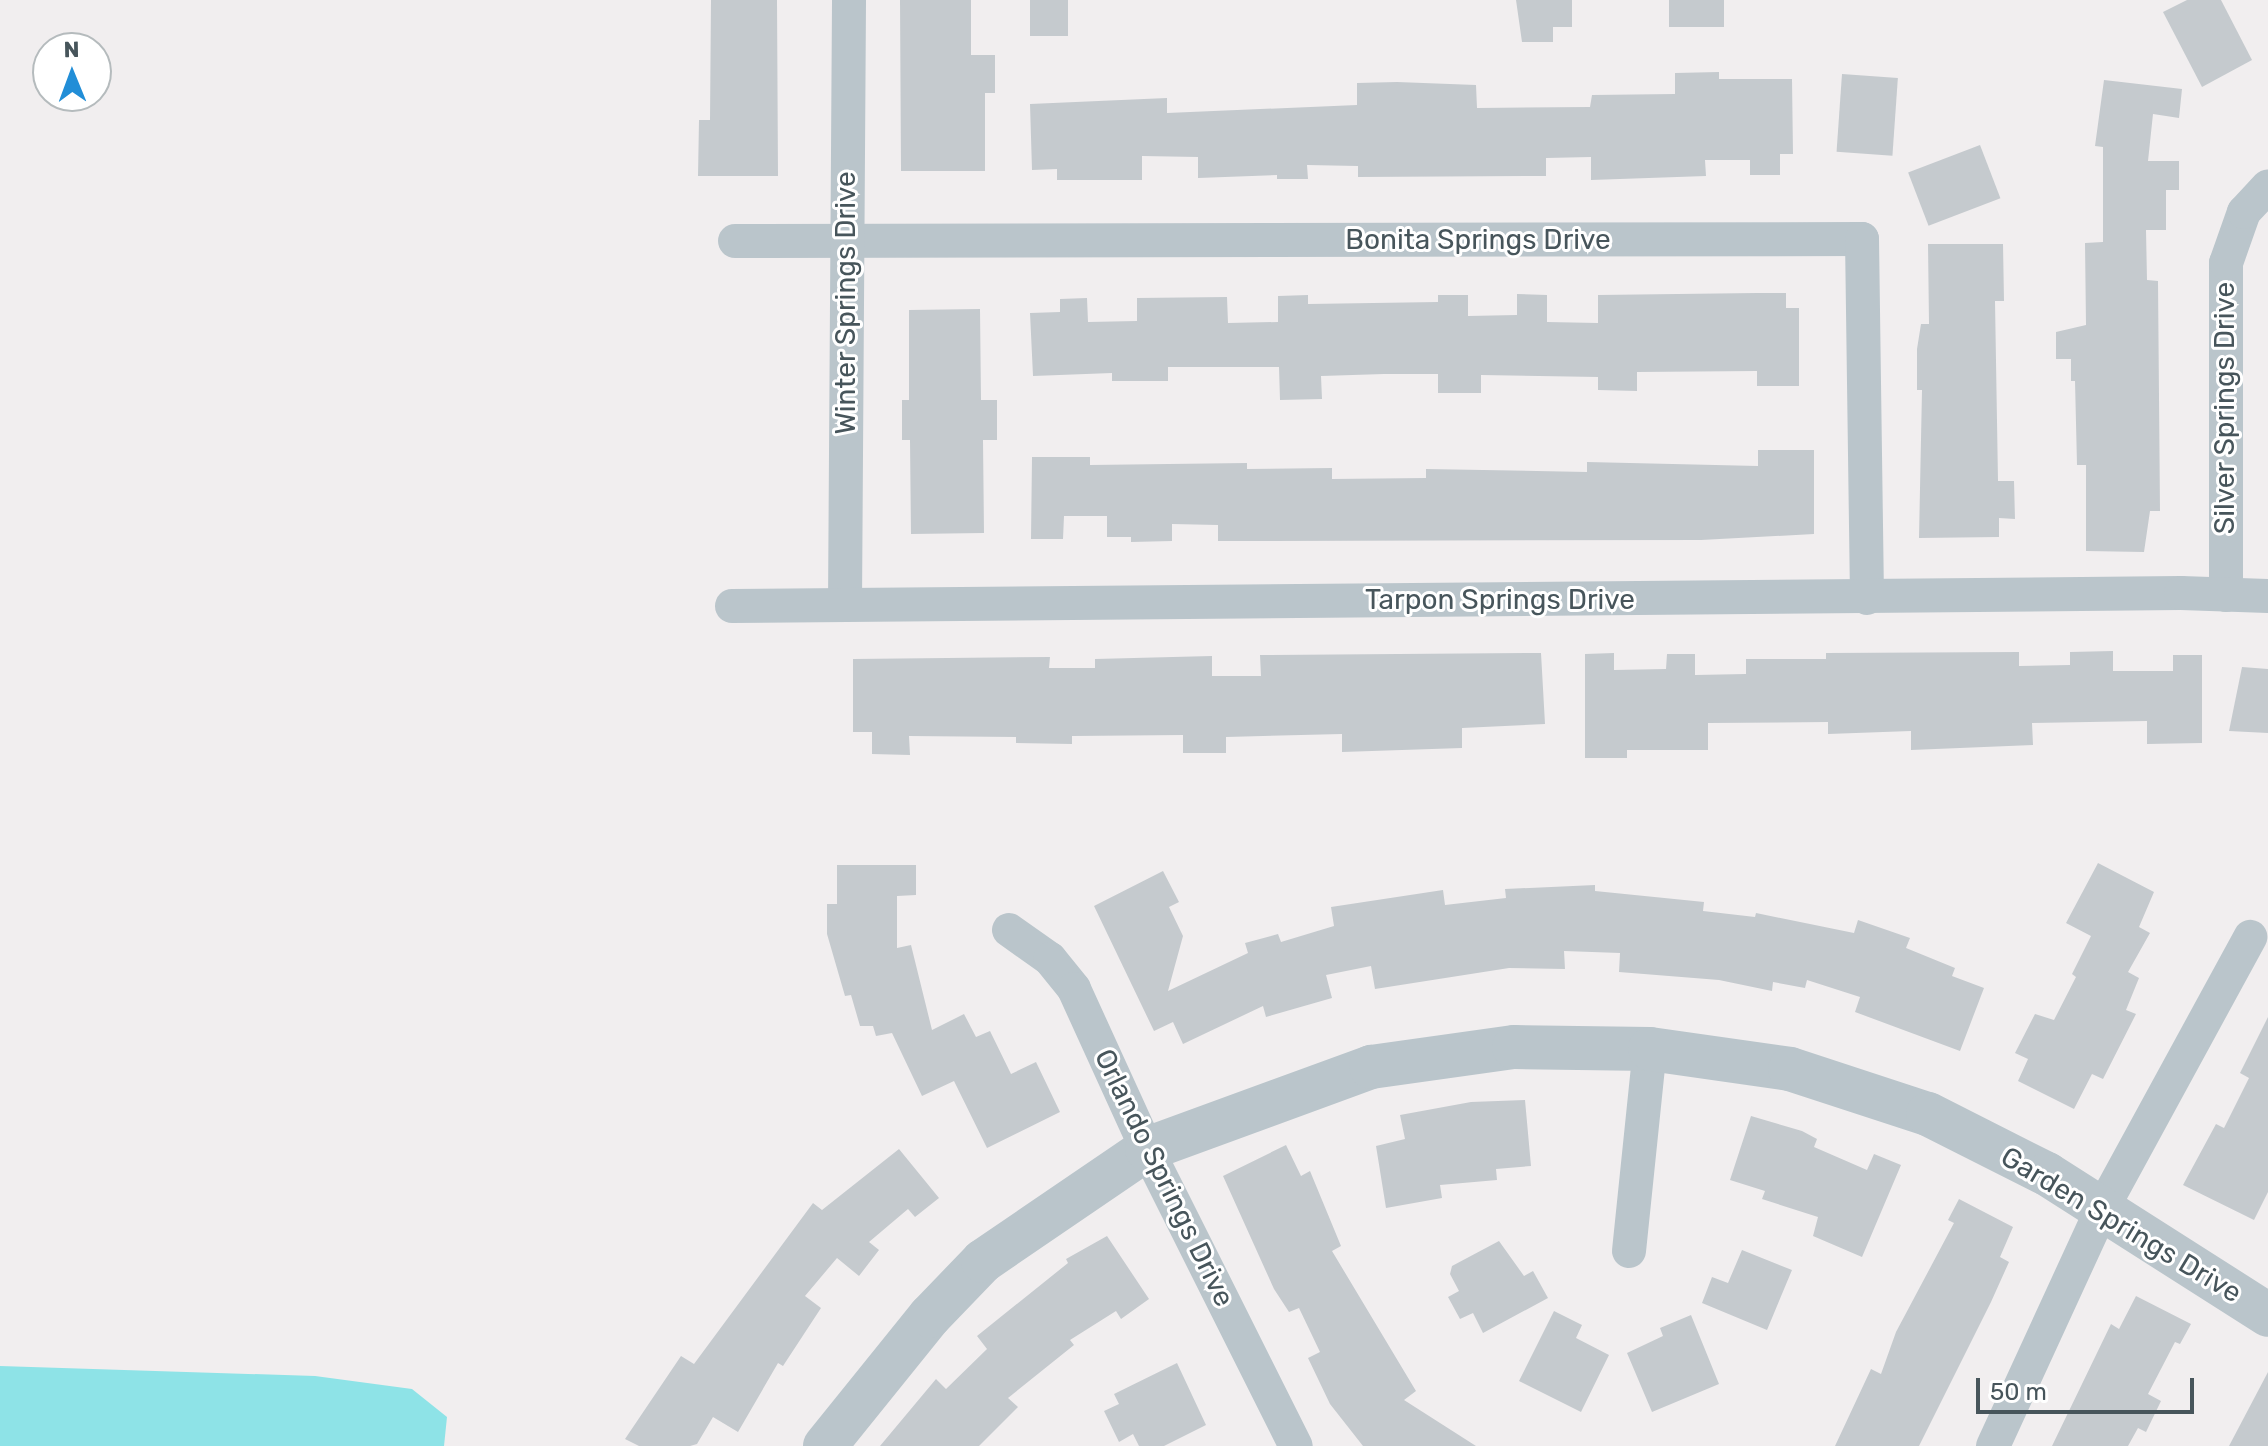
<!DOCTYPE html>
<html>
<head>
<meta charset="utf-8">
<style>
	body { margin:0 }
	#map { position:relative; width:2268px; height:1446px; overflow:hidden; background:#f1eeef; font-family:Rubik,sans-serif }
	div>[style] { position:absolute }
	.water>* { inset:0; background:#8ee3e7 }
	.building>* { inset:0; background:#c5cace; transform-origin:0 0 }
	.minor>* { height:34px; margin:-17px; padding:0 17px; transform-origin:17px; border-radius:17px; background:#bac5cb }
	.tertiary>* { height:44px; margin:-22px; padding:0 22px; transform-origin:22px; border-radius:22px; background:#bac5cb }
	span { translate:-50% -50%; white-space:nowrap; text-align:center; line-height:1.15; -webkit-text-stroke:6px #fff; paint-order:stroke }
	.street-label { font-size:28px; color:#47555b }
	.north { position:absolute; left:32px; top:32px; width:80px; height:80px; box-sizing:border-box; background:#fff; border:2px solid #b5bbbd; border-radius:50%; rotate:359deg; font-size:22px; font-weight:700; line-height:32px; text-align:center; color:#47555b }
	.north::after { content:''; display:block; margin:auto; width:28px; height:36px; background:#228ed7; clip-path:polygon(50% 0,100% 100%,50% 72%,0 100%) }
	.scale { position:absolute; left:1976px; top:1378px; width:218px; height:36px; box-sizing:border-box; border:4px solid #47555b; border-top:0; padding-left:10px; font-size:24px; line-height:28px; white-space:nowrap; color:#47555b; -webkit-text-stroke:6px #fff; paint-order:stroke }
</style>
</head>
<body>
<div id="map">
	<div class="water">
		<i style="clip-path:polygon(0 1366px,315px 1376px,412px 1389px,447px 1417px,444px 1446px,0 1446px)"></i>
	</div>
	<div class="building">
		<i style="clip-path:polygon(711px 0,777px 0,778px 176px,698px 176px,699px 120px,710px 120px)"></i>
		<i style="clip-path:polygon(900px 0,971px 0,971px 55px,995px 55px,995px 93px,985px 93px,985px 171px,901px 171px)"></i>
		<i style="left:1030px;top:0;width:38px;height:36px"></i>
		<i style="clip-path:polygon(1516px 0,1572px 0,1572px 27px,1553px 27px,1553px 42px,1522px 42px)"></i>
		<i style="left:1669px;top:0;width:55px;height:27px"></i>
		<i style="clip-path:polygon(2187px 0,2221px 0,2252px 60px,2202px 87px,2163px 12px)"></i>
		<i style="clip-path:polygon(1719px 72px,1719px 79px,1792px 79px,1793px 154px,1780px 154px,1780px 175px,1750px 175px,1750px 160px,1705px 160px,1706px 176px,1591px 180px,1591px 157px,1546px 158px,1546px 176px,1358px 177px,1358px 166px,1307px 165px,1308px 179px,1277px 179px,1277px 175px,1198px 178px,1198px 157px,1142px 156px,1142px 180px,1057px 180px,1057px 169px,1032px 170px,1030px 104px,1167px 98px,1167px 113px,1357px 105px,1357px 83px,1397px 82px,1476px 85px,1477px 108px,1590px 107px,1592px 95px,1675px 94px,1675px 73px)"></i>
		<i style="left:1842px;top:74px;width:56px;height:78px;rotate:4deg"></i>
		<i style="clip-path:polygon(2104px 80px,2182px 89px,2179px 118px,2153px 114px,2148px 161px,2179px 161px,2179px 190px,2166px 190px,2166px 230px,2146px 230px,2147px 280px,2158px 281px,2160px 511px,2150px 511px,2144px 552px,2086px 551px,2086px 465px,2077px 465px,2075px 381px,2071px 381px,2071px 359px,2056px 359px,2056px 332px,2086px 325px,2085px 243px,2103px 242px,2103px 147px,2095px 146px)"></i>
		<i style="left:1980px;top:145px;width:57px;height:77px;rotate:69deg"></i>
		<i style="clip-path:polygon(1928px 244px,2003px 244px,2004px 301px,1995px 301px,1998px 481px,2014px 481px,2015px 519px,1999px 518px,1999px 537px,1919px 538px,1922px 390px,1917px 390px,1917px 349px,1921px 324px,1929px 324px)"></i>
		<i style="clip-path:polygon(1757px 293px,1786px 293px,1786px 308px,1799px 308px,1799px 386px,1757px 386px,1757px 371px,1637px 372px,1637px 391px,1598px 390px,1598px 377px,1481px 375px,1481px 393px,1438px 393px,1438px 374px,1384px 374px,1321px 376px,1322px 399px,1280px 400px,1279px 367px,1168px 367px,1168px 381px,1112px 381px,1112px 373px,1033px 376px,1030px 313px,1060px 312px,1060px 299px,1087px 298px,1088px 322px,1137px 321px,1137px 298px,1227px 297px,1228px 323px,1278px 322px,1278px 296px,1308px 295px,1308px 304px,1438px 302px,1438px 295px,1468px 295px,1468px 316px,1517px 315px,1517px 294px,1547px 295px,1547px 322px,1598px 323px,1598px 295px)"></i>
		<i style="clip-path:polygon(980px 309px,981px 400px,997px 400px,997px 440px,983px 440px,984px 533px,911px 534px,910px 440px,902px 440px,902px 400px,909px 400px,909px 310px)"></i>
		<i style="clip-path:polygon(1758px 450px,1814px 450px,1814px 534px,1701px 540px,1218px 541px,1218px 525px,1172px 524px,1172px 541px,1131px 542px,1131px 537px,1107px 537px,1107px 516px,1064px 516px,1063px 539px,1031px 539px,1032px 457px,1090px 457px,1090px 465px,1247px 463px,1247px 469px,1332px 468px,1332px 479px,1426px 478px,1426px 469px,1587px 472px,1587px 462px,1758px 466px)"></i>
		<i style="clip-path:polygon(2113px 651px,2113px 671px,2173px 671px,2173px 655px,2202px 655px,2202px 743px,2147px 744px,2147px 721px,2032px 723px,2033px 745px,1911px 750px,1911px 731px,1828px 734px,1828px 722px,1708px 723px,1708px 750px,1627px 750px,1627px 758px,1585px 758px,1585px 654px,1614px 653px,1614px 670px,1666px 669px,1667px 654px,1695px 654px,1695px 675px,1746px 674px,1746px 659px,1826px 659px,1826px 653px,2019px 652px,2019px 666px,2070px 665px,2070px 652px)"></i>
		<i style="clip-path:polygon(1541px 653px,1545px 724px,1462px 728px,1462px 748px,1342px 752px,1342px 734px,1226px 737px,1226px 753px,1183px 753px,1183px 735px,1072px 736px,1072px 744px,1016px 743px,1016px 737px,909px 736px,910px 755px,872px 754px,872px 732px,853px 732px,853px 659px,1050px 657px,1049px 668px,1095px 668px,1095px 659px,1212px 656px,1212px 676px,1261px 676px,1260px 655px)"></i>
		<i style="clip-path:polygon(2242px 667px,2268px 669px,2268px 733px,2229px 731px)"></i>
		<i style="clip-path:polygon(2098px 863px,2154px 892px,2139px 927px,2150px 933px,2128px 972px,2139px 978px,2126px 1010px,2136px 1014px,2103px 1079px,2092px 1074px,2074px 1109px,2018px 1081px,2028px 1059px,2015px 1053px,2035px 1014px,2054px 1020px,2076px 977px,2072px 974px,2091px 936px,2066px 923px)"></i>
		<i style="clip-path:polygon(837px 865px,916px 865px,916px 895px,897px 896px,897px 948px,911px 945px,932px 1030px,964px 1014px,976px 1037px,990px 1031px,1011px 1074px,1036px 1062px,1060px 1112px,987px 1148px,954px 1081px,922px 1096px,892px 1033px,876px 1036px,873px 1026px,860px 1026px,851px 995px,845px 996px,827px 934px,827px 904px,837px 904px)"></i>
		<i style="clip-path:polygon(1163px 871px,1179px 902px,1169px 907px,1183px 936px,1168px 991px,1248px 953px,1245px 943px,1278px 934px,1281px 942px,1334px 926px,1331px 907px,1443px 890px,1445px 905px,1506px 898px,1505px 889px,1595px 885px,1595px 891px,1704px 902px,1703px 911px,1755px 917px,1756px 913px,1854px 933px,1858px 920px,1910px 938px,1906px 948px,1955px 968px,1952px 976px,1984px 988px,1960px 1051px,1855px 1012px,1860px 997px,1807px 980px,1805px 988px,1773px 982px,1772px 991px,1719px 980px,1619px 972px,1620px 953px,1564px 951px,1565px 969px,1509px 968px,1375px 989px,1371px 966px,1326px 975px,1332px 998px,1266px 1017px,1263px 1006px,1183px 1044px,1173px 1022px,1154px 1031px,1094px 906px)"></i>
		<i style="clip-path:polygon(2268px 1017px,2268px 1192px,2254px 1220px,2183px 1185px,2216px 1124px,2224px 1128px,2249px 1078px,2240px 1073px)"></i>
		<i style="clip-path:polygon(1525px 1100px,1531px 1166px,1496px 1169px,1497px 1180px,1440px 1185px,1442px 1198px,1386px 1208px,1376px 1146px,1405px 1139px,1400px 1115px,1471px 1102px)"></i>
		<i style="clip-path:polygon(1751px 1116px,1802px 1131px,1817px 1139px,1814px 1147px,1867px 1170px,1874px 1154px,1901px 1165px,1862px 1257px,1813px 1236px,1818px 1217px,1762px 1199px,1765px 1191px,1730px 1180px)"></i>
		<i style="clip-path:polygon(1286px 1145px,1301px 1176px,1310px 1171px,1341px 1246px,1332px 1251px,1416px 1391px,1404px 1400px,1476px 1446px,1363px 1446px,1330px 1404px,1308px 1358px,1320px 1352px,1299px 1308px,1289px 1312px,1274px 1289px,1223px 1176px)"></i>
		<i style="clip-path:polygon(899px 1149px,939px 1198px,915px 1217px,908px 1209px,869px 1242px,879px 1250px,859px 1276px,837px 1258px,805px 1296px,821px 1308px,783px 1366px,778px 1363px,738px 1432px,713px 1417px,697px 1444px,690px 1446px,639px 1446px,625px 1439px,681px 1356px,694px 1364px,813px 1203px,822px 1210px)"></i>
		<i style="clip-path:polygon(1959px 1199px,2013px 1227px,2000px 1257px,2009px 1262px,1991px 1302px,1919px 1446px,1835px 1446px,1871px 1369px,1881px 1374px,1896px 1332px,1954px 1223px,1948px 1220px)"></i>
		<i style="clip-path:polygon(1107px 1236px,1149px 1299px,1121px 1319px,1116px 1311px,1070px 1340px,1074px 1345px,1008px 1398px,1018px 1407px,979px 1446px,880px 1446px,936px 1379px,946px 1389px,987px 1349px,977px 1336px,1068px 1263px,1066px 1259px)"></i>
		<i style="clip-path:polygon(1499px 1241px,1524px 1276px,1533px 1271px,1548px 1298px,1483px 1333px,1473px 1313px,1460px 1319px,1448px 1297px,1459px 1291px,1450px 1274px,1452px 1266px)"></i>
		<i style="clip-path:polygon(1742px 1250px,1792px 1270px,1767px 1330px,1702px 1303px,1712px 1277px,1728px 1283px)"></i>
		<i style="clip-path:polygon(2136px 1296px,2191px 1324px,2180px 1344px,2175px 1342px,2148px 1394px,2161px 1401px,2146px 1432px,2138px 1428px,2128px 1446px,2052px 1446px,2111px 1324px,2119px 1329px)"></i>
		<i style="clip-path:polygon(1554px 1311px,1582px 1325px,1576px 1338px,1609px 1355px,1581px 1412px,1519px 1381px)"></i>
		<i style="clip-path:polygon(1691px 1315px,1719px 1384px,1652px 1412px,1627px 1353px,1663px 1336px,1660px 1328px)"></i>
		<i style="clip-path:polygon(1177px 1363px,1206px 1425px,1164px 1446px,1139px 1446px,1133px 1434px,1119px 1442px,1104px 1411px,1119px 1404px,1114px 1394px)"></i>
		<i style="clip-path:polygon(2268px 1372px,2268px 1446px,2229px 1446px)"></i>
	</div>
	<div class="minor">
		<i style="left:735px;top:241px;width:1127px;rotate:-0.1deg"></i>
		<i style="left:1862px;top:239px;width:359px;rotate:89.2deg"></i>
		<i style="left:2226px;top:595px;width:332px;rotate:-90deg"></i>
		<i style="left:2226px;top:263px;width:54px;rotate:-70.6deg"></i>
		<i style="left:2244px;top:212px;width:35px;rotate:-47deg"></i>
		<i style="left:845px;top:605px;width:605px;rotate:-89.62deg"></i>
		<i style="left:732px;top:606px;width:1449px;rotate:-0.51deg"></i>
		<i style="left:2181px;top:593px;width:87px;rotate:2deg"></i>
		<i style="left:1009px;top:930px;width:50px;rotate:35.3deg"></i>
		<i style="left:1050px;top:959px;width:38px;rotate:51deg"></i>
		<i style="left:1074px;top:989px;width:176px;rotate:65.5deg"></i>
		<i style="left:1147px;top:1149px;width:332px;rotate:63.4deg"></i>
		<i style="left:1629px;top:1251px;width:203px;rotate:-84.1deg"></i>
		<i style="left:1993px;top:1446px;width:261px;rotate:-65.3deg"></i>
		<i style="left:2102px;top:1209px;width:310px;rotate:-61.4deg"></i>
	</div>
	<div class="tertiary">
		<i style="left:825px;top:1446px;width:167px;rotate:-51.1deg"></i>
		<i style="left:930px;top:1316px;width:76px;rotate:-46.1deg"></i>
		<i style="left:983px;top:1261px;width:199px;rotate:-34.3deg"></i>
		<i style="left:1147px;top:1149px;width:239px;rotate:-20.1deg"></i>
		<i style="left:1371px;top:1067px;width:144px;rotate:-8deg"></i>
		<i style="left:1514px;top:1047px;width:136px;rotate:0.8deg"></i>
		<i style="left:1650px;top:1049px;width:141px;rotate:8.1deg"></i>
		<i style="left:1790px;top:1069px;width:145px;rotate:18.1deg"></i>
		<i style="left:1928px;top:1114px;width:133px;rotate:26.8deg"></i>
		<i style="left:2047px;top:1174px;width:262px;rotate:32.5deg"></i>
	</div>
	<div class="street-label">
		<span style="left:1478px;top:240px">Bonita Springs Drive</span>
		<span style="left:846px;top:303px;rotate:-90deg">Winter Springs Drive</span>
		<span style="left:2225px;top:408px;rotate:-90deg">Silver Springs Drive</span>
		<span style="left:1500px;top:600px">Tarpon Springs Drive</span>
		<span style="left:1164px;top:1178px;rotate:64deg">Orlando Springs Drive</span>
		<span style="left:2121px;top:1225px;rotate:31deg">Garden Springs Drive</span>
	</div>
	<div class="north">N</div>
	<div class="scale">50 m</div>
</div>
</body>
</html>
